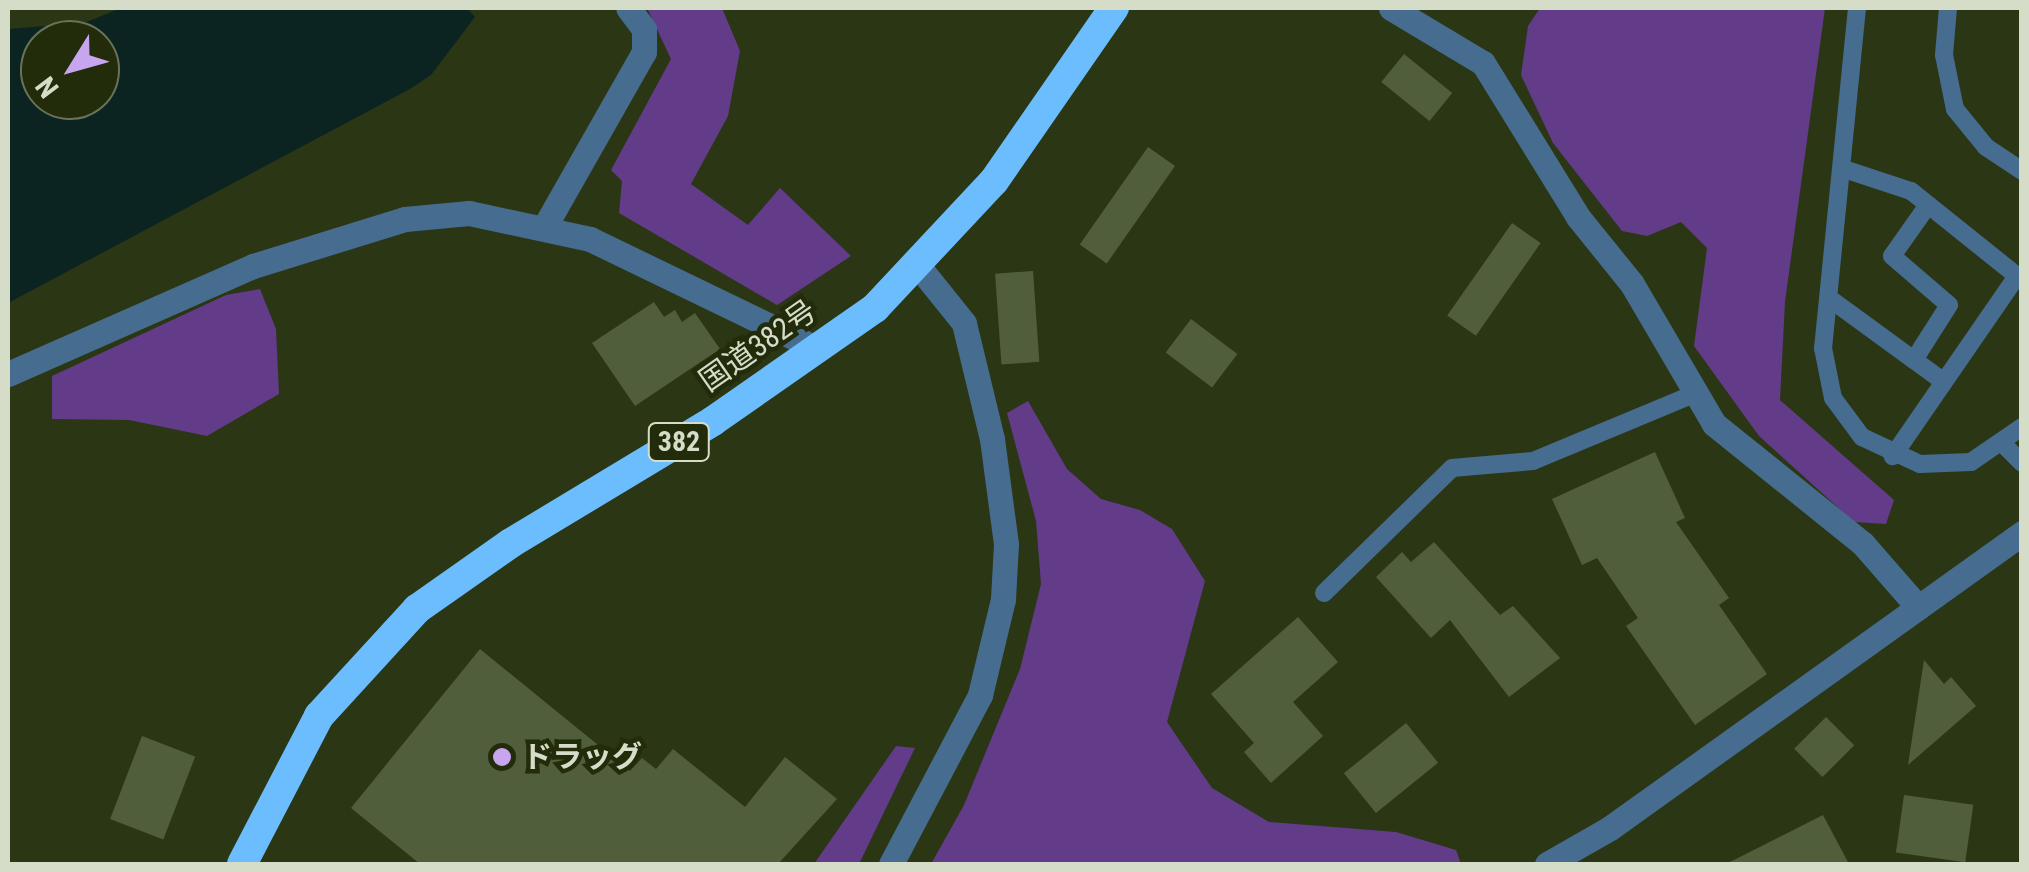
<!DOCTYPE html>
<html>
<head>
<meta charset="utf-8">
<style>
	body { margin:0 }
	#map { position:relative; width:2029px; height:872px; overflow:hidden; background:#2b3615; font-family:"Roboto Condensed","Noto Sans JP",sans-serif }
	div>[style] { position:absolute }
	.green>* { inset:0; background:#623b89 }
	.water>* { inset:0; background:#0c2421 }
	.building>* { inset:0; background:#515e3b; transform-origin:0 0 }
	.lane>* { height:18px; margin:-9px; padding:0 9px; transform-origin:9px; border-radius:9px; background:#466d8f }
	.street>* { height:25px; margin:-12.5px; padding:0 12.5px; transform-origin:12.5px; border-radius:12.5px; background:#466d8f }
	.highway>* { height:30px; margin:-15px; padding:0 15px; transform-origin:15px; border-radius:15px; background:#6cbdfe }
	.dots>* { width:28px; height:28px; translate:-50% -50%; box-sizing:border-box; border:5px solid #222c0b; border-radius:50% }
	span { translate:-50% -50%; white-space:nowrap; text-align:center; line-height:1.15; -webkit-text-stroke:9px #222c0b; paint-order:stroke }
	.shield-label span { padding:2px 8px; background:#222c0b; border:2px solid; border-radius:8px; -webkit-text-stroke-width:0 }
	.shield-label { font-size:28px; color:#d5ddc9; font-weight:700 }
	.street-label { font-size:30px; color:#d5ddc9 }
	.poi-label { font-size:30px; color:#d5ddc9; font-weight:700 }
	.left { translate:0 -50%; text-align:left }
	.frame { position:absolute; inset:0; border:10px solid #d5ddc9; pointer-events:none }
	.north { position:absolute; left:20px; top:20px; width:100px; height:100px; box-sizing:border-box; background:#222c0b; border:2px solid #6a7357; border-radius:50%; rotate:233deg; font-size:28px; font-weight:700; line-height:40px; text-align:center; color:#d5ddc9 }
	.north::after { content:''; display:block; margin:auto; width:35px; height:45px; background:#c7a6ef; clip-path:polygon(50% 0,100% 100%,50% 72%,0 100%) }
</style>
</head>
<body>
<div id="map">
	<div class="green">
		<i style="clip-path:polygon(647px 8px,722px 8px,740px 51px,728px 116px,691px 184px,748px 225px,780px 188px,851px 256px,777px 305px,619px 213px,622px 181px,611px 170px,671px 59px)"></i>
		<i style="clip-path:polygon(1540px 8px,1825px 8px,1785px 302px,1780px 400px,1894px 500px,1886px 524px,1854px 522px,1759px 436px,1694px 346px,1707px 248px,1681px 222px,1647px 236px,1622px 231px,1553px 143px,1521px 75px,1528px 26px)"></i>
		<i style="clip-path:polygon(260px 289px,276px 329px,279px 394px,207px 436px,129px 420px,52px 419px,52px 376px,226px 295px)"></i>
		<i style="clip-path:polygon(1028px 401px,1067px 469px,1101px 499px,1140px 510px,1172px 529px,1205px 581px,1167px 722px,1212px 788px,1269px 822px,1396px 832px,1456px 850px,1461px 864px,931px 864px,964px 805px,1020px 669px,1041px 584px,1036px 521px,1007px 413px)"></i>
		<i style="clip-path:polygon(896px 746px,915px 748px,859px 864px,814px 864px)"></i>
	</div>
	<div class="water">
		<i style="clip-path:polygon(evenodd,121px 8px,467px 8px,475px 17px,431px 75px,410px 89px,8px 303px,8px 29px,84px 23px,121px 8px,40px 40px,100px 40px,100px 100px,40px 100px,40px 40px)"></i>
	</div>
	<div class="building">
		<i style="left:1404px;top:54px;width:62px;height:36px;rotate:39deg"></i>
		<i style="left:1148px;top:147px;width:33px;height:119px;rotate:35deg"></i>
		<i style="left:1512px;top:223px;width:35px;height:113px;rotate:35deg"></i>
		<i style="left:1033px;top:271px;width:91px;height:38px;rotate:86deg"></i>
		<i style="clip-path:polygon(654px 302px,664px 317px,675px 310px,682px 322px,695px 313px,720px 349px,635px 406px,592px 343px)"></i>
		<i style="left:1191px;top:319px;width:58px;height:42px;rotate:37deg"></i>
		<i style="clip-path:polygon(1655px 452px,1685px 518px,1676px 522px,1729px 598px,1719px 605px,1767px 674px,1695px 725px,1626px 626px,1638px 618px,1597px 558px,1582px 565px,1552px 499px)"></i>
		<i style="clip-path:polygon(1434px 542px,1500px 615px,1513px 606px,1560px 658px,1509px 697px,1450px 620px,1431px 638px,1376px 577px,1402px 552px,1411px 562px)"></i>
		<i style="clip-path:polygon(1298px 617px,1338px 662px,1293px 702px,1323px 736px,1271px 783px,1244px 752px,1254px 743px,1211px 694px)"></i>
		<i style="clip-path:polygon(480px 649px,630px 771px,642px 758px,656px 769px,673px 749px,745px 807px,785px 757px,837px 799px,778px 864px,420px 864px,351px 808px)"></i>
		<i style="clip-path:polygon(1924px 660px,1944px 684px,1951px 677px,1976px 706px,1908px 765px)"></i>
		<i style="left:1826px;top:717px;width:40px;height:45px;rotate:45deg"></i>
		<i style="left:1406px;top:723px;width:51px;height:80px;rotate:51deg"></i>
		<i style="left:142px;top:736px;width:57px;height:89px;rotate:21deg"></i>
		<i style="left:1904px;top:795px;width:70px;height:58px;rotate:8deg"></i>
		<i style="clip-path:polygon(1823px 815px,1849px 864px,1726px 864px)"></i>
	</div>
	<div class="lane">
		<i style="left:1857px;top:8px;width:342px;rotate:95.7deg"></i>
		<i style="left:1823px;top:348px;width:51px;rotate:78.7deg"></i>
		<i style="left:1833px;top:398px;width:49px;rotate:53.4deg"></i>
		<i style="left:1862px;top:437px;width:64px;rotate:25deg"></i>
		<i style="left:1920px;top:464px;width:51px;rotate:-2.2deg"></i>
		<i style="left:1971px;top:462px;width:62px;rotate:-34.5deg"></i>
		<i style="left:1948px;top:8px;width:47px;rotate:94.9deg"></i>
		<i style="left:1944px;top:55px;width:55px;rotate:78.5deg"></i>
		<i style="left:1955px;top:109px;width:49px;rotate:50.8deg"></i>
		<i style="left:1986px;top:147px;width:43px;rotate:33.7deg"></i>
		<i style="left:1844px;top:169px;width:71px;rotate:18.2deg"></i>
		<i style="left:1911px;top:191px;width:136px;rotate:38.7deg"></i>
		<i style="left:2017px;top:276px;width:219px;rotate:124.6deg"></i>
		<i style="left:1928px;top:205px;width:62px;rotate:125.2deg"></i>
		<i style="left:1892px;top:256px;width:75px;rotate:40.7deg"></i>
		<i style="left:1949px;top:305px;width:65px;rotate:122.5deg"></i>
		<i style="left:1914px;top:360px;width:36px;rotate:36deg"></i>
		<i style="left:1833px;top:301px;width:100px;rotate:36.1deg"></i>
		<i style="left:2004px;top:445px;width:25px;rotate:45deg"></i>
		<i style="left:1324px;top:593px;width:179px;rotate:-44.3deg"></i>
		<i style="left:1452px;top:468px;width:81px;rotate:-4.9deg"></i>
		<i style="left:1533px;top:461px;width:177px;rotate:-22.6deg"></i>
	</div>
	<div class="street">
		<i style="left:1391px;top:8px;width:107px;rotate:30.9deg"></i>
		<i style="left:1483px;top:63px;width:181px;rotate:58.3deg"></i>
		<i style="left:1578px;top:217px;width:86px;rotate:51.1deg"></i>
		<i style="left:1632px;top:284px;width:162px;rotate:59.6deg"></i>
		<i style="left:1714px;top:424px;width:191px;rotate:38.8deg"></i>
		<i style="left:1863px;top:544px;width:84px;rotate:48.9deg"></i>
		<i style="left:545px;top:226px;width:200px;rotate:-60.4deg"></i>
		<i style="left:644px;top:52px;width:23px;rotate:-90deg"></i>
		<i style="left:644px;top:29px;width:26px;rotate:-127deg"></i>
		<i style="left:8px;top:374px;width:268px;rotate:-23.8deg"></i>
		<i style="left:253px;top:266px;width:159px;rotate:-17.2deg"></i>
		<i style="left:405px;top:219px;width:64px;rotate:-5.4deg"></i>
		<i style="left:469px;top:213px;width:124px;rotate:12.1deg"></i>
		<i style="left:590px;top:239px;width:250px;rotate:25.8deg"></i>
		<i style="left:891px;top:864px;width:191px;rotate:-62.2deg"></i>
		<i style="left:980px;top:695px;width:99px;rotate:-76.5deg"></i>
		<i style="left:1003px;top:599px;width:55px;rotate:-86.9deg"></i>
		<i style="left:1006px;top:544px;width:106px;rotate:-97.6deg"></i>
		<i style="left:992px;top:439px;width:119px;rotate:-103.6deg"></i>
		<i style="left:964px;top:323px;width:72px;rotate:-128.8deg"></i>
		<i style="left:1547px;top:864px;width:73px;rotate:-29.7deg"></i>
		<i style="left:1610px;top:828px;width:507px;rotate:-35.6deg"></i>
	</div>
	<div class="highway">
		<i style="left:242px;top:864px;width:167px;rotate:-62.5deg"></i>
		<i style="left:319px;top:716px;width:145px;rotate:-47.5deg"></i>
		<i style="left:417px;top:609px;width:115px;rotate:-35.1deg"></i>
		<i style="left:511px;top:543px;width:236px;rotate:-31.1deg"></i>
		<i style="left:713px;top:421px;width:198px;rotate:-34.9deg"></i>
		<i style="left:875px;top:308px;width:174px;rotate:-46.9deg"></i>
		<i style="left:994px;top:181px;width:211px;rotate:-55.3deg"></i>
	</div>
	<div class="dots">
		<i style="left:502px;top:757px;background:#c7a6ef"></i>
	</div>
	<div class="shield-label">
		<span style="left:679px;top:442px">382</span>
	</div>
	<div class="street-label">
		<span style="left:758px;top:346px;rotate:-35deg">国道382号</span>
	</div>
	<div class="poi-label">
		<span class="left" style="left:522px;top:757px">ドラッグ</span>
	</div>
	<div class="frame"></div>
	<div class="north">N</div>
</div>
</body>
</html>
